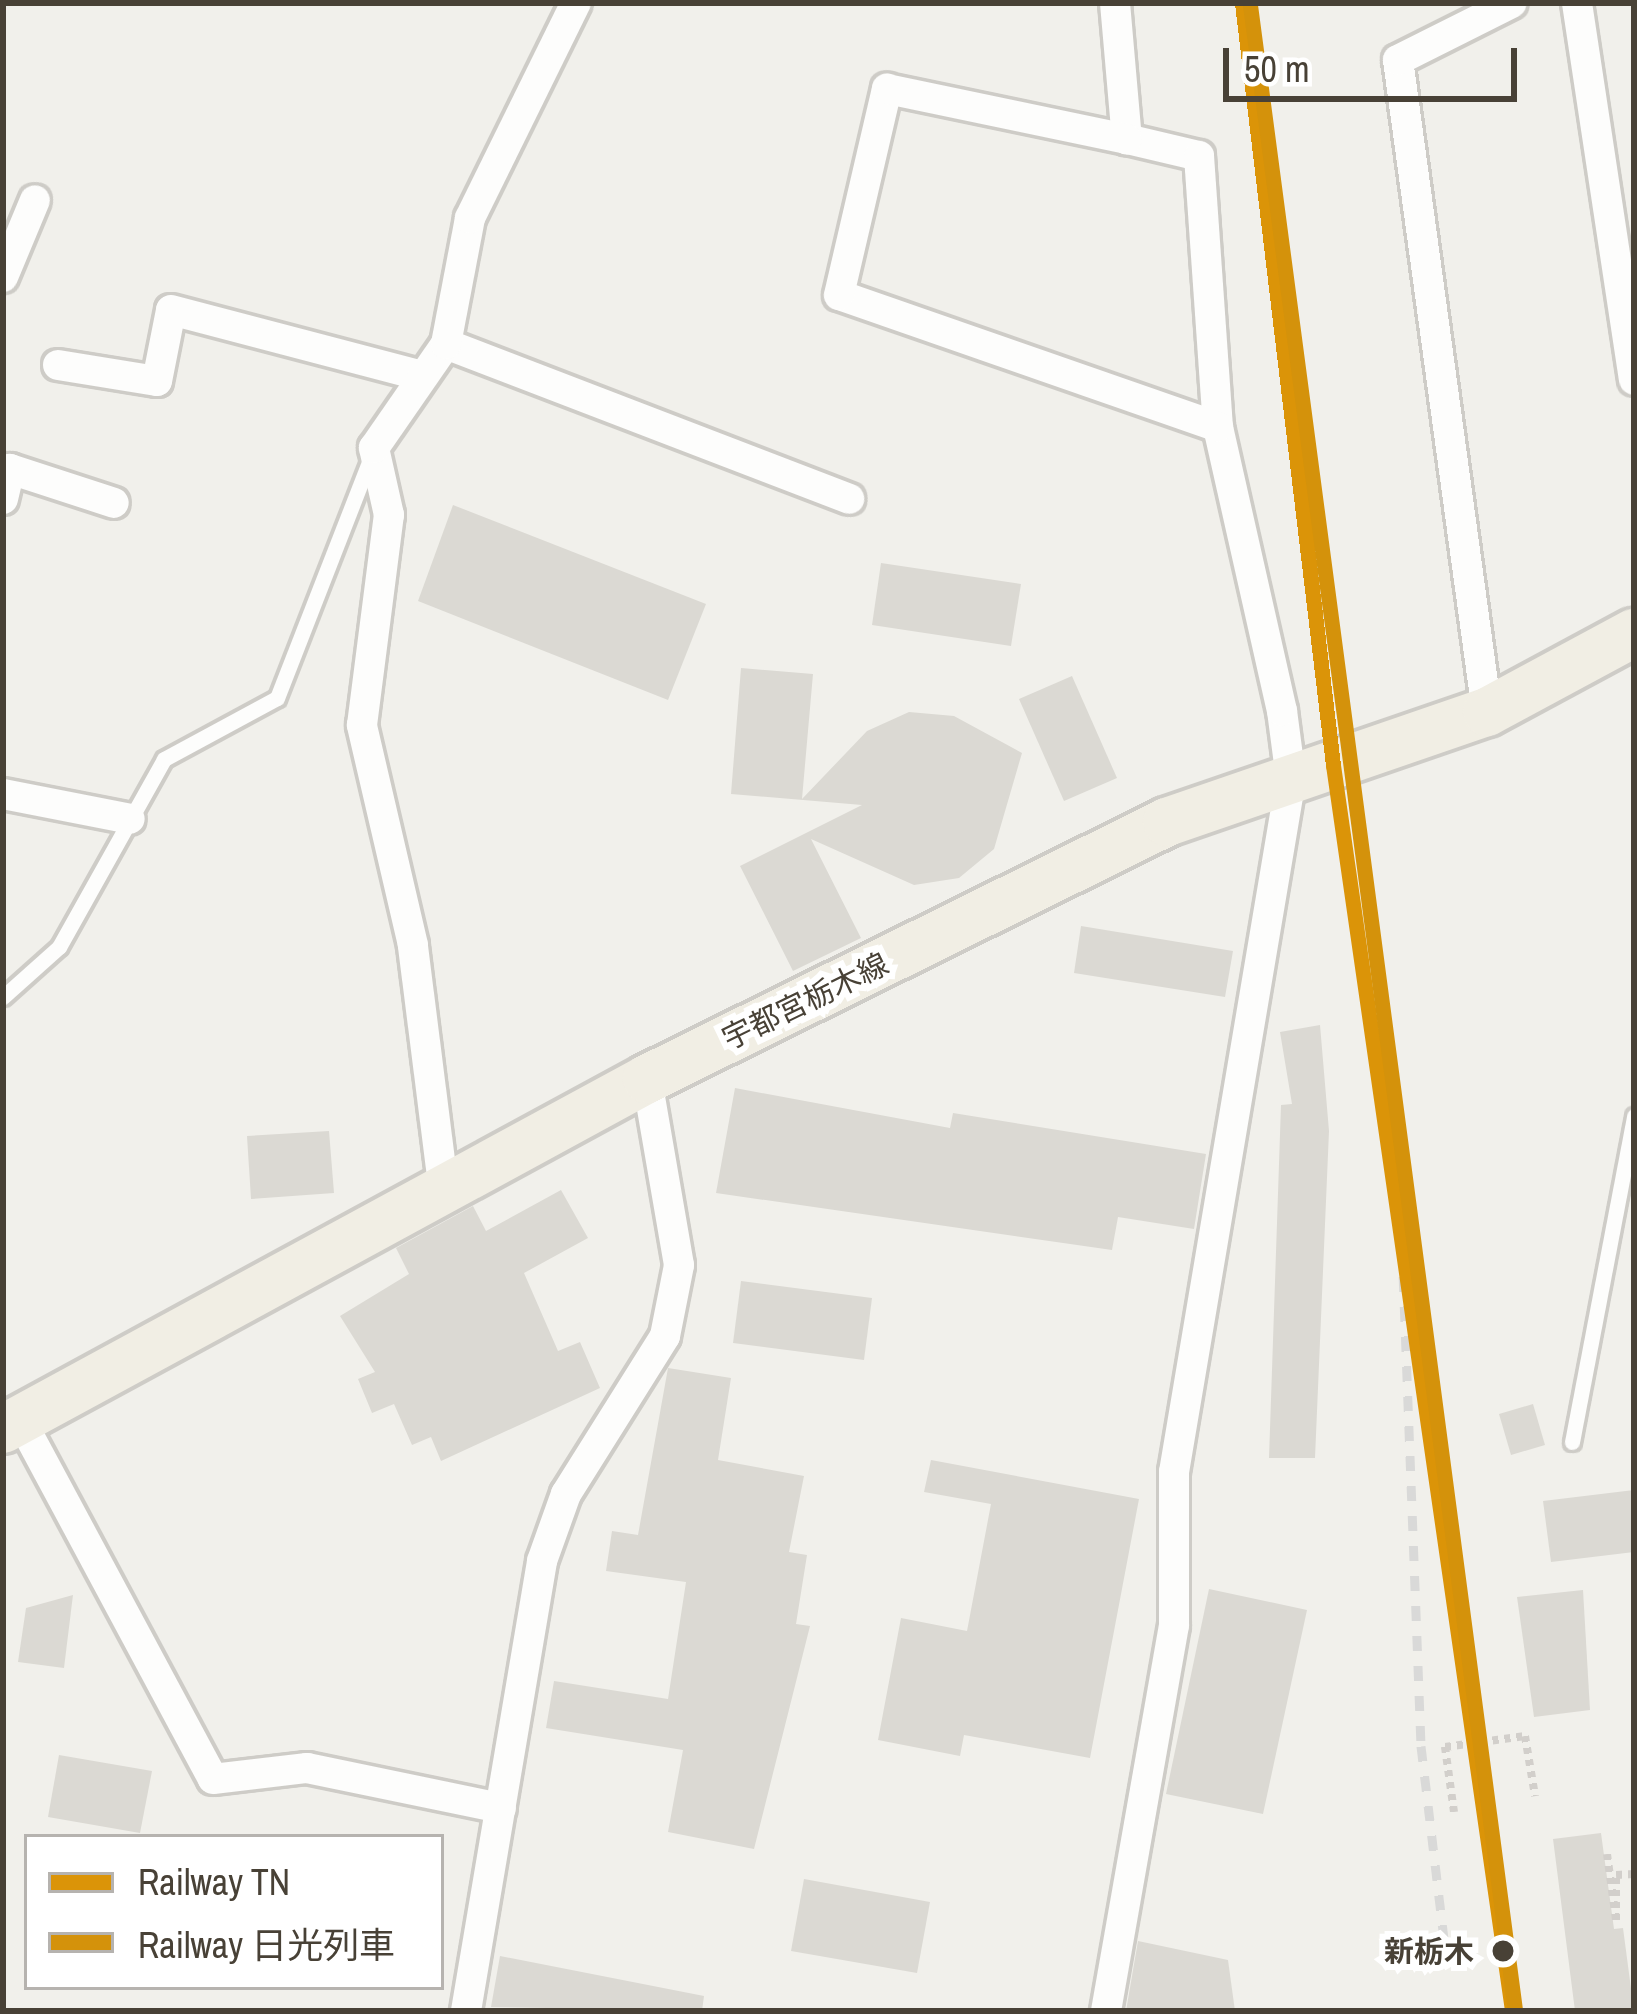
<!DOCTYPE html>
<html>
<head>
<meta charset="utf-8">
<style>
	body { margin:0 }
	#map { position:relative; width:1637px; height:2014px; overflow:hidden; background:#f1f0eb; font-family:"Archivo Narrow","Noto Sans JP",sans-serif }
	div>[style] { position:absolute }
	.building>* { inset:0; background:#dbd9d3 }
	.path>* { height:8px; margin-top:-4px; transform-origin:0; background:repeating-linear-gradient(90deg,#d2cfcb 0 6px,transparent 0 12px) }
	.roads { filter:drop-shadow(3px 0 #ceccc7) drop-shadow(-3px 0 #ceccc7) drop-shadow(0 3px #ceccc7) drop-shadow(0 -3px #ceccc7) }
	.service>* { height:15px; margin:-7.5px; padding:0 7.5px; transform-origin:7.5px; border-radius:7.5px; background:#fdfdfc }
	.minor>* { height:30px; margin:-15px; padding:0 15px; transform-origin:15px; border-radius:15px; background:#fdfdfc }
	.primary>* { height:48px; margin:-24px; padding:0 24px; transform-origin:24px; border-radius:24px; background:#f1eee4 }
	.rail>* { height:9px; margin-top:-4.5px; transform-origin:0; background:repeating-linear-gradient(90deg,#d9d9d8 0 15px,transparent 0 30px) }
	.rail-1>* { height:15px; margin:-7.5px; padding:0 7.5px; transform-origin:7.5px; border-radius:7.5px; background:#db9408 }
	.rail-2>* { height:15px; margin:-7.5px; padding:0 7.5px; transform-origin:7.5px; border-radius:7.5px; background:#d4920b }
	.dots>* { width:33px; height:33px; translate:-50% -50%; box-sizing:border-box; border:6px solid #fff; border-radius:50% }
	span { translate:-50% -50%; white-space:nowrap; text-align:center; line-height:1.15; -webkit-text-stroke:12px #fff; paint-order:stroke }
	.street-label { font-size:30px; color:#484136 }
	.stop-label { font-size:30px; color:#484136; font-weight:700 }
	.right { translate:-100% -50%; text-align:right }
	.frame { position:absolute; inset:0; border:6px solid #484136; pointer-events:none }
	.legend { position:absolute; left:24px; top:1834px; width:420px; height:156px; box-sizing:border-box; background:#fff; border:3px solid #b6b3af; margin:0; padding:15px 21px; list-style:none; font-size:36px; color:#484136 }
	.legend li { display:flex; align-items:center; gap:24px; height:60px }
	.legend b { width:60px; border:3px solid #b6b3af }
	.scale { position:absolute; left:1223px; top:48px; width:294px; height:54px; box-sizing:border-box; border:6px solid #484136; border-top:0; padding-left:15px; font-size:36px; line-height:42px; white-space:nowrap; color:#484136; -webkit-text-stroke:9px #fff; paint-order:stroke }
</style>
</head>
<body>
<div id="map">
	<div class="building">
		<i style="clip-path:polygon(453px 505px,706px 604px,668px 700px,418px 601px)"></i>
		<i style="clip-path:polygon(881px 563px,1021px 584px,1011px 646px,872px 625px)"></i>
		<i style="clip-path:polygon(741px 668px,813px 674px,802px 799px,867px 731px,909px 712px,954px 716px,1022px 753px,994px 849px,959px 878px,914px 885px,811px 839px,861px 938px,793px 971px,740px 866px,862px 805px,731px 794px)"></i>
		<i style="clip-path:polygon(1072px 676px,1117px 778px,1064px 801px,1019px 699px)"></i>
		<i style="clip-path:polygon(1081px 926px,1233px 951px,1225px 997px,1074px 973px)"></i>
		<i style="clip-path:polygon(1320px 1025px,1329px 1131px,1315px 1458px,1269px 1458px,1281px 1105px,1292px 1104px,1280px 1032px)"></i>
		<i style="clip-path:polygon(735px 1088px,950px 1128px,953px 1113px,1206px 1154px,1194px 1229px,1118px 1217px,1112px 1250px,716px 1193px)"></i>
		<i style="clip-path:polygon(329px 1131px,334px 1193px,251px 1199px,247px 1136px)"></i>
		<i style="clip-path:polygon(561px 1190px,588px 1238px,524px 1273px,558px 1351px,580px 1342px,600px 1388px,441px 1461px,431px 1437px,412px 1445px,394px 1404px,372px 1413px,358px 1379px,375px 1372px,340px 1316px,409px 1274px,396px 1248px,473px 1206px,486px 1231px)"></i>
		<i style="clip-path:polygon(741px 1281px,872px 1298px,864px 1360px,733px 1343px)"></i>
		<i style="clip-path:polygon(668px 1368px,731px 1378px,718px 1460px,804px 1476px,789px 1552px,807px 1555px,796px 1624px,810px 1626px,754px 1849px,668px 1832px,683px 1750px,546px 1728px,554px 1681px,668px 1699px,686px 1582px,606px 1571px,612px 1531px,638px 1535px)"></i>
		<i style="clip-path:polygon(1533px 1404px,1545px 1445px,1511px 1455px,1499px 1414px)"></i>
		<i style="clip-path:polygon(931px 1460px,1139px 1499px,1090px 1758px,964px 1735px,960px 1756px,878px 1740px,901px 1618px,967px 1631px,991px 1504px,924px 1492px)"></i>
		<i style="clip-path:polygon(1634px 1490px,1634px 1552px,1551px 1562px,1543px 1501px)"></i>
		<i style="clip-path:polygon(1209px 1589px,1307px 1610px,1263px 1814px,1166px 1794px)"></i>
		<i style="clip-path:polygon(1583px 1590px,1590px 1710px,1534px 1717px,1517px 1597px)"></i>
		<i style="clip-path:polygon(73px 1595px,64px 1668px,18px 1662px,26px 1608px)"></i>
		<i style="clip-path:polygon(59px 1755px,152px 1771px,140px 1833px,48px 1817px)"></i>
		<i style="clip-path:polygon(1601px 1833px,1614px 1929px,1623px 1928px,1634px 2011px,1575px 2011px,1553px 1839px)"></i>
		<i style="clip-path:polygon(804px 1879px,930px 1902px,917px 1973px,791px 1951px)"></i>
		<i style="clip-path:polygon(1138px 1941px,1228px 1960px,1235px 2011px,1126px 2011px)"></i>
		<i style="clip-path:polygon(500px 1956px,704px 1996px,702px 2011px,491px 2007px)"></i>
	</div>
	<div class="path">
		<i style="left:1454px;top:1812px;width:66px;rotate:-97.9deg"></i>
		<i style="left:1445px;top:1747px;width:81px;rotate:-7.8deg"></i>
		<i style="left:1525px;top:1736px;width:61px;rotate:80.5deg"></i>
		<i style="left:1607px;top:1854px;width:67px;rotate:82.2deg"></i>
		<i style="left:1616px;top:1920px;width:45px;rotate:-90deg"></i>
		<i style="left:1616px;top:1875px;width:18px;rotate:-3deg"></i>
	</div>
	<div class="roads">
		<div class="service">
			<i style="left:3px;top:997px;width:75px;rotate:-41.8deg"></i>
			<i style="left:59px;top:947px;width:215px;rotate:-60.8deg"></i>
			<i style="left:164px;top:759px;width:128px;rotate:-28.4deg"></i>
			<i style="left:277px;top:698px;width:262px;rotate:-68.7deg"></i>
			<i style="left:1572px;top:1442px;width:332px;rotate:-79.2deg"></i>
		</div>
		<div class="minor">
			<i style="left:1115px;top:3px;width:137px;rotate:85deg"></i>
			<i style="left:1127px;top:139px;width:74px;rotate:13.3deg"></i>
			<i style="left:1199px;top:156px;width:272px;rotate:86deg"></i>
			<i style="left:1577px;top:3px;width:381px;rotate:81.4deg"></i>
			<i style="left:3px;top:277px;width:83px;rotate:-67.4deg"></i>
			<i style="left:446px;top:344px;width:432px;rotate:21deg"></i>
			<i style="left:58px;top:365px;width:100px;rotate:9.2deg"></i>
			<i style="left:157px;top:381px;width:72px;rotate:-78.8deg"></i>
			<i style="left:171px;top:310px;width:255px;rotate:14.7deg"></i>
			<i style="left:3px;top:499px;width:31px;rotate:-77deg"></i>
			<i style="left:10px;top:469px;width:109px;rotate:18.1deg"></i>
			<i style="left:1487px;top:712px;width:658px;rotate:-97.77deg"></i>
			<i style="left:1398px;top:60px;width:127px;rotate:-26.6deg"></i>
			<i style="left:3px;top:794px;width:129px;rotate:11.1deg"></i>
			<i style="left:444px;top:1192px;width:249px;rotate:-97.2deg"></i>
			<i style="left:413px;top:945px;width:226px;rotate:-103.1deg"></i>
			<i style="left:362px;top:725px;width:212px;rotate:-82.7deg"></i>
			<i style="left:389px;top:515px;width:69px;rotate:-102.6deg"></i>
			<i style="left:374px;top:448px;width:126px;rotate:-55.3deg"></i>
			<i style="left:446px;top:344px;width:128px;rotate:-79.2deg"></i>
			<i style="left:470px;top:218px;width:240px;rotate:-63.8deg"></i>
			<i style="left:20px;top:1419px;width:408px;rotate:61.8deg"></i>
			<i style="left:213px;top:1779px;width:95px;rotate:-6.7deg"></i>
			<i style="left:307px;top:1768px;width:198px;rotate:11.7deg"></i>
			<i style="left:466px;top:2011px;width:456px;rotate:-80.4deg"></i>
			<i style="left:542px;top:1561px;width:71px;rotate:-70.3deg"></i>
			<i style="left:566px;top:1494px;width:186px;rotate:-57.9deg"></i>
			<i style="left:665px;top:1336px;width:72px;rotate:-78.8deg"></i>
			<i style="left:679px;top:1265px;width:189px;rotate:-99.8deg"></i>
			<i style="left:1106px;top:2011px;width:391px;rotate:-80deg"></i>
			<i style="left:1174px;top:1626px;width:154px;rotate:-90deg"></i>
			<i style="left:1174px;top:1472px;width:703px;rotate:-80.42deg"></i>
			<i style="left:1291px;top:779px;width:69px;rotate:-97.5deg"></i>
			<i style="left:1282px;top:711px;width:291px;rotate:-102.7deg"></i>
			<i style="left:1218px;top:427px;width:401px;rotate:-160.8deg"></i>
			<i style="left:839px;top:295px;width:212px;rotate:-76.9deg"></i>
			<i style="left:887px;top:89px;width:245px;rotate:11.8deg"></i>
		</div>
		<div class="primary">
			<i style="left:3px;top:1429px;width:733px;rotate:-28.52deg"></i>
			<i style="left:647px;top:1079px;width:580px;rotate:-26.3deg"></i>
			<i style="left:1167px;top:822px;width:338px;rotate:-19deg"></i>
			<i style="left:1487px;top:712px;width:167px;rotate:-28.3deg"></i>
		</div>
	</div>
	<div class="rail">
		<i style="left:1402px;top:1246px;width:500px;rotate:87.82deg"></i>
		<i style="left:1421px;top:1746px;width:211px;rotate:83.2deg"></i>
	</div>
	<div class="rail-1">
		<i style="left:1242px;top:3px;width:767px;rotate:83.19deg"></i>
		<i style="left:1333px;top:765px;width:1259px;rotate:81.82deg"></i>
	</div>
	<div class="rail-2">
		<i style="left:1250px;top:5px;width:2023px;rotate:82.47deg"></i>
	</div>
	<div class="dots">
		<i style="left:1503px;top:1951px;background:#484136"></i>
	</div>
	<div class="street-label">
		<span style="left:805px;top:1001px;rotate:-26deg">宇都宮栃木線</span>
	</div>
	<div class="stop-label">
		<span class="right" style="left:1474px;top:1951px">新栃木</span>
	</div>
	<div class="frame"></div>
	<ul class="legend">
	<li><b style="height:15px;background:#db9408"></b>Railway TN</li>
	<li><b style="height:15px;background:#d4920b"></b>Railway 日光列車</li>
	</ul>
	<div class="scale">50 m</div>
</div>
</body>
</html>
